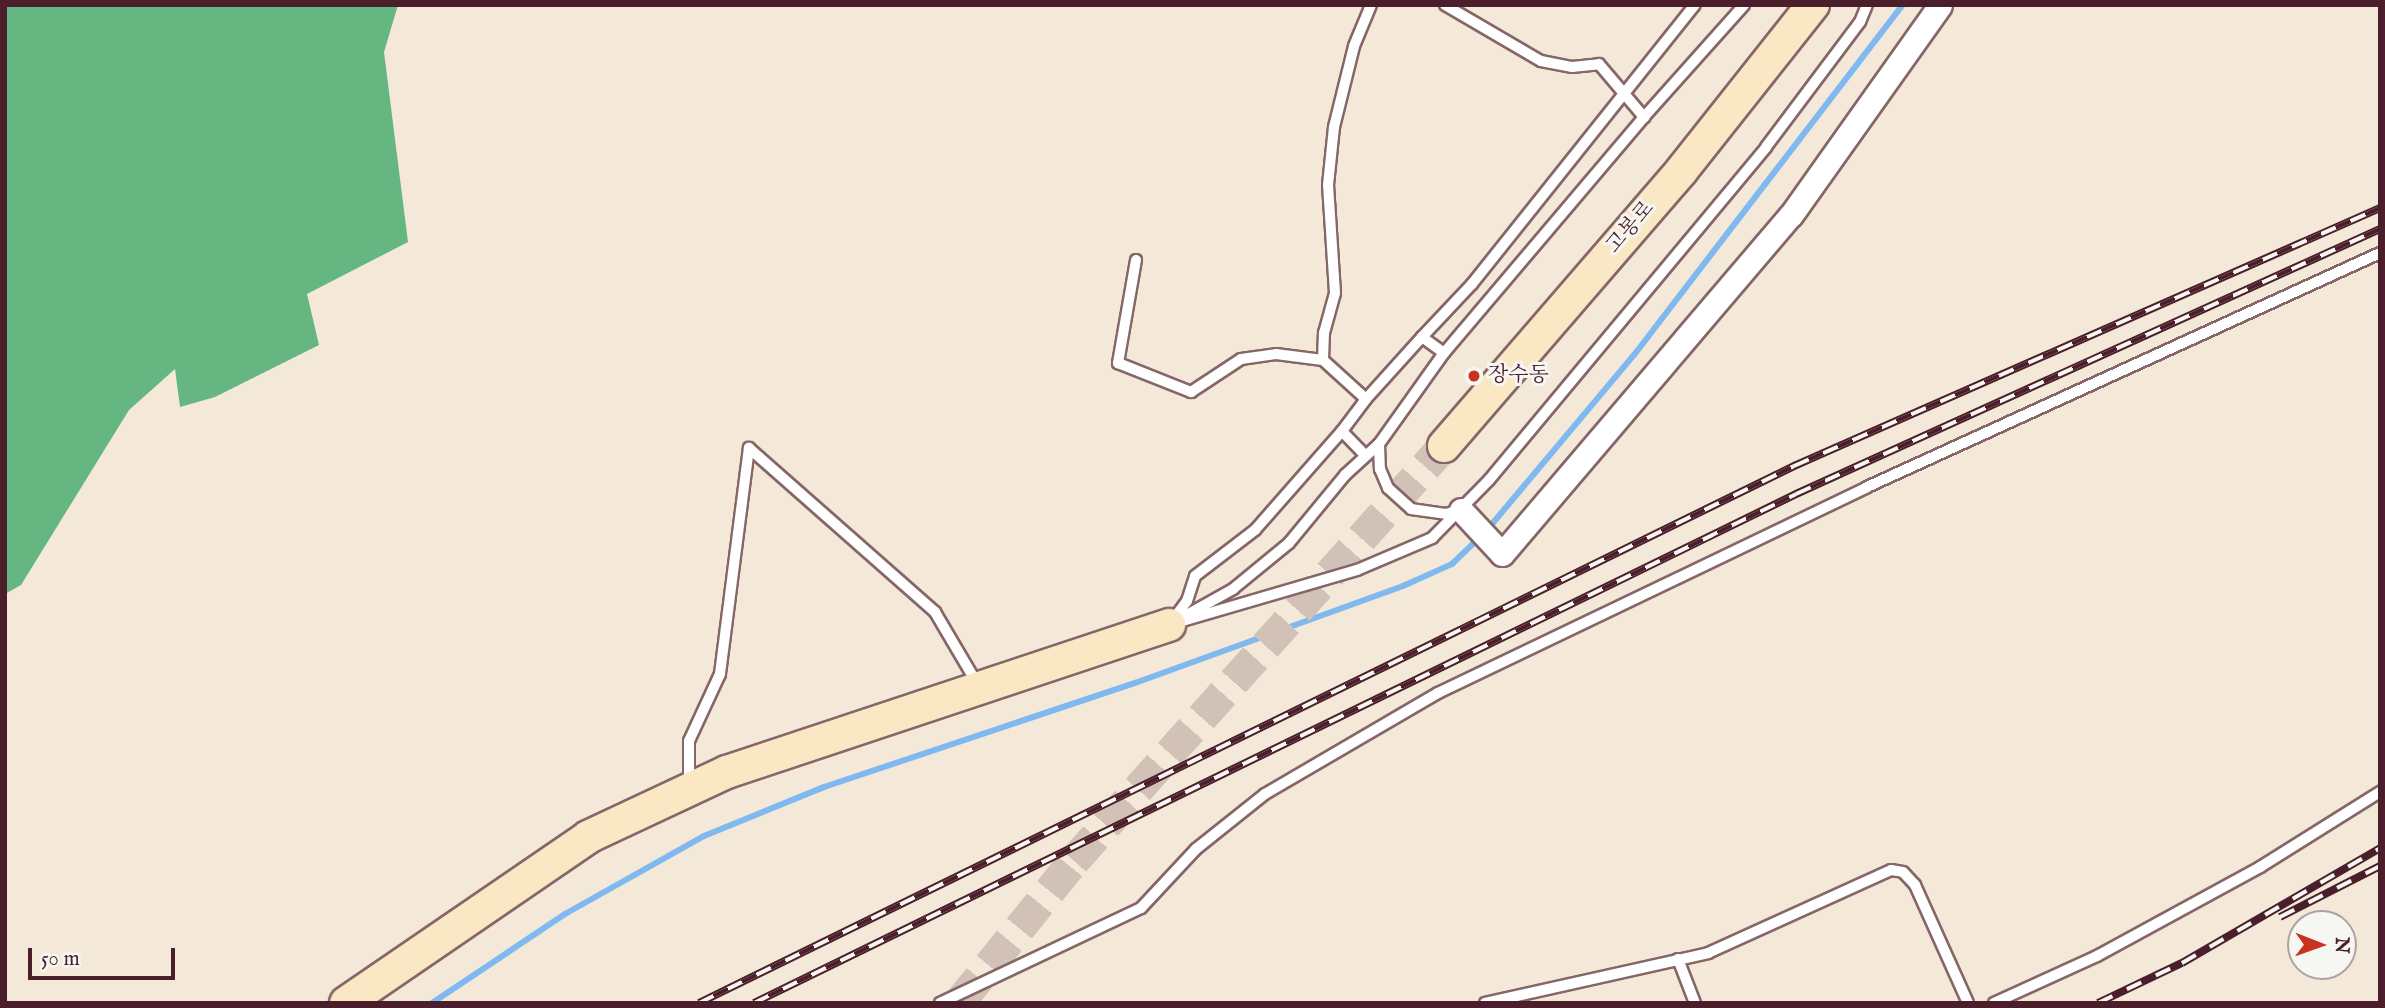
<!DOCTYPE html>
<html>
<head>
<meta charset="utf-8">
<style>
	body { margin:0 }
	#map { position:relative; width:2385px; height:1008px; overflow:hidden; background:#f4e9d9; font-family:"IM FELL English","Noto Serif KR",serif }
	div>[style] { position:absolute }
	.forest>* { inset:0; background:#65b681 }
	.stream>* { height:6px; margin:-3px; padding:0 3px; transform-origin:3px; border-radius:3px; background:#7fb9f0 }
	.secondary-tunnel>* { height:32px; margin-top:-16px; transform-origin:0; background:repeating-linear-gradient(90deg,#d2c1b6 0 32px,transparent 0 48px) }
	.roads { filter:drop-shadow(2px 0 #866668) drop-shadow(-2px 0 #866668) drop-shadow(0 2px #866668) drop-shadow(0 -2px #866668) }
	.lane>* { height:10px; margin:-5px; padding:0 5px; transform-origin:5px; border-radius:5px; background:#fff }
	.street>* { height:23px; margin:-11.5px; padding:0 11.5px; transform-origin:11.5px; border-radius:11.5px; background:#fff }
	.secondary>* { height:32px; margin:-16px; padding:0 16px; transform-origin:16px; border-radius:16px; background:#fae7c3 }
	.rail>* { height:8px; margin-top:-4px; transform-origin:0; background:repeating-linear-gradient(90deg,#f6f6f2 0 16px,#4a1f2b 0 32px); box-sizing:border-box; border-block:2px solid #4a1f2b }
	.dots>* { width:19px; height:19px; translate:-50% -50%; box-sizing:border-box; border:4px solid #f6f6f2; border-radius:50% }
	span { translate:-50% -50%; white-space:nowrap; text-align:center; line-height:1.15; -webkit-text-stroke:6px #f6f6f2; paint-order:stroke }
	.street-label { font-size:21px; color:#4a1f2b }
	.poi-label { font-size:21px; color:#4a1f2b }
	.left { translate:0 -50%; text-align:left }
	.frame { position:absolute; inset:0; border:7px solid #4a1f2b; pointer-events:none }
	.north { position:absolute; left:2287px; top:910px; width:70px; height:70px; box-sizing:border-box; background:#f6f6f2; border:2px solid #b1a0a2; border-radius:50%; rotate:91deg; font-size:19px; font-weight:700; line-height:28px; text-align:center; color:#4a1f2b }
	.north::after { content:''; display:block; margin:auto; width:24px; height:32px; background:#c8321e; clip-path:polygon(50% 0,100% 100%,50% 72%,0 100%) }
	.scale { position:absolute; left:28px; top:948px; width:147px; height:32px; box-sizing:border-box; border:4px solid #4a1f2b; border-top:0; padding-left:9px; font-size:21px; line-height:24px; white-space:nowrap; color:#4a1f2b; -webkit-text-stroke:5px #f6f6f2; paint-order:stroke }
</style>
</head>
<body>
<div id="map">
	<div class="forest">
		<i style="clip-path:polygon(5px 5px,398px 5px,384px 52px,408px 242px,307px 294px,319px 345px,215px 397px,180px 407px,175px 369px,129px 410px,21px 585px,5px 594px)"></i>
	</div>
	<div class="stream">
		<i style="left:1487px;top:530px;width:229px;rotate:-50deg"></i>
		<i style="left:1634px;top:355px;width:441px;rotate:-52.5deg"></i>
		<i style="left:432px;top:1003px;width:160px;rotate:-33.8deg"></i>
		<i style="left:565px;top:914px;width:159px;rotate:-29.3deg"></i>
		<i style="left:704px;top:836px;width:130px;rotate:-22.2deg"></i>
		<i style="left:824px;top:787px;width:328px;rotate:-18.5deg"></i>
		<i style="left:1135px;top:683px;width:285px;rotate:-19.9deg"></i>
		<i style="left:1403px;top:586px;width:54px;rotate:-24.2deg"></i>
		<i style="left:1452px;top:564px;width:37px;rotate:-44deg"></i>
	</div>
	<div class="secondary-tunnel">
		<i style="left:959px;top:1003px;width:183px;rotate:-51deg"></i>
		<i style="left:1074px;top:861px;width:556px;rotate:-48.28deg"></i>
	</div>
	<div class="roads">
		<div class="lane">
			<i style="left:1445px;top:5px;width:111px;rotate:30.3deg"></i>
			<i style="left:1541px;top:61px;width:32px;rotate:11deg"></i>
			<i style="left:1572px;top:67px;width:27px;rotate:-6deg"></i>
			<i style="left:1599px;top:64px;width:70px;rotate:49.7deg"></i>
			<i style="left:1136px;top:260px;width:105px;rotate:99.9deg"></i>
			<i style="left:1118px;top:363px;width:79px;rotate:21.7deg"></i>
			<i style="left:1191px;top:392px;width:60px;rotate:-33.4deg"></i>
			<i style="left:1241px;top:359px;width:35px;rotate:-8deg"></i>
			<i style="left:1276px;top:354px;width:47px;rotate:7.3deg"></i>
			<i style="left:1323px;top:360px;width:58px;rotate:42.2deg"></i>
			<i style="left:1422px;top:337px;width:73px;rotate:-46.7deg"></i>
			<i style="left:1472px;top:284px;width:357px;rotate:-51.4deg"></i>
			<i style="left:1323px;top:360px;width:27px;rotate:-88deg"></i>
			<i style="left:1324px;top:333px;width:41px;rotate:-74.6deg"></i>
			<i style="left:1335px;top:293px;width:108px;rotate:-93.7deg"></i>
			<i style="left:1328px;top:185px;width:58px;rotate:-84.1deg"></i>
			<i style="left:1334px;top:127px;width:83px;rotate:-76.1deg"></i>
			<i style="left:1354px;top:46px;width:44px;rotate:-67.5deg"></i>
			<i style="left:1379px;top:444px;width:25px;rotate:88deg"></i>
			<i style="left:1380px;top:469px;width:21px;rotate:67deg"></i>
			<i style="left:1388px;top:488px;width:31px;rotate:42deg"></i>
			<i style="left:1411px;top:509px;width:35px;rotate:8deg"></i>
			<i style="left:1446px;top:514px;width:15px;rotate:-16deg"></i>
			<i style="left:749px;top:448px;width:248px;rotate:41.4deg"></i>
			<i style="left:935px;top:612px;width:85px;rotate:59.5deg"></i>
			<i style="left:1364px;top:454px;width:32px;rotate:-134deg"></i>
			<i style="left:1342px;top:431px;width:40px;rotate:-53deg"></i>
			<i style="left:1366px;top:399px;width:84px;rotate:-47.9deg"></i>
			<i style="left:1422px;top:337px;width:27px;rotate:36deg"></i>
			<i style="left:1181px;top:618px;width:60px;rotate:-29.1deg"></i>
			<i style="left:1233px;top:589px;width:72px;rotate:-39.4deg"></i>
			<i style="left:1289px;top:543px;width:88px;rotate:-50.5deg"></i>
			<i style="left:1345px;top:475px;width:46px;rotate:-42.4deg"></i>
			<i style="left:1379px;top:444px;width:112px;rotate:-54.5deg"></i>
			<i style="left:1444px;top:353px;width:309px;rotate:-49.7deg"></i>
			<i style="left:1644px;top:117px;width:150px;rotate:-48.2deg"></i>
			<i style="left:1173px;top:620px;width:24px;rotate:-54deg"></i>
			<i style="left:1187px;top:601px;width:26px;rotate:-72deg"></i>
			<i style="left:1195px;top:576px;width:76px;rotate:-37.5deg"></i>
			<i style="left:1255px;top:530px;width:132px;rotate:-48.7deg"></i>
			<i style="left:1172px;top:624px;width:193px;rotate:-16.3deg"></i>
			<i style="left:1357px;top:570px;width:82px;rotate:-23.1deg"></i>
			<i style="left:1432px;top:538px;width:81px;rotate:-45.5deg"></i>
			<i style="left:1489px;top:480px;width:433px;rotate:-50.2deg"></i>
			<i style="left:1766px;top:147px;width:156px;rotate:-53.1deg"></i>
			<i style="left:1860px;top:22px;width:18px;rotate:-68deg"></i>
			<i style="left:689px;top:786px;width:45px;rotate:-90deg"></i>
			<i style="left:689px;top:741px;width:74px;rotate:-65.2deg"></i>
			<i style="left:720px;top:674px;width:228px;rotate:-82.7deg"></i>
			<i style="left:1678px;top:959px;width:47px;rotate:68.9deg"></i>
			<i style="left:940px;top:1003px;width:222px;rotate:-25.3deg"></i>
			<i style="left:1141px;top:908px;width:81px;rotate:-47deg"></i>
			<i style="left:1196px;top:849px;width:88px;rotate:-38.6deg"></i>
			<i style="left:1265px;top:794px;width:200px;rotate:-30.3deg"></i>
			<i style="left:1438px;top:693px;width:476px;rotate:-25.6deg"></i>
			<i style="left:1867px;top:487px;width:564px;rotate:-24.52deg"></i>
			<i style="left:1485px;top:1003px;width:229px;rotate:-12.6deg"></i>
			<i style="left:1708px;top:953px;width:201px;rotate:-24.4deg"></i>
			<i style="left:1891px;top:870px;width:12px;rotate:9deg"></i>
			<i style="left:1903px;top:872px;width:18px;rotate:47deg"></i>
			<i style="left:1915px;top:885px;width:129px;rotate:65.8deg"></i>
			<i style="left:1994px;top:1003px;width:113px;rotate:-24.5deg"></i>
			<i style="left:2097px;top:956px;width:186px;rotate:-28.6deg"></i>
			<i style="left:2260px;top:867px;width:142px;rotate:-32deg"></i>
		</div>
		<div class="street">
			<i style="left:1461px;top:510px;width:60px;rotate:47deg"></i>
			<i style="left:1502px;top:554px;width:445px;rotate:-49.6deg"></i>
			<i style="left:1791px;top:215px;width:257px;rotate:-54.6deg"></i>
		</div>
		<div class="secondary">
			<i style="left:1444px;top:446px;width:364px;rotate:-49.2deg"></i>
			<i style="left:1682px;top:170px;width:211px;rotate:-51.6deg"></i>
			<i style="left:346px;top:1003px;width:293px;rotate:-34.4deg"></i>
			<i style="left:588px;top:837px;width:153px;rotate:-25.1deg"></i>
			<i style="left:727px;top:772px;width:466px;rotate:-18.4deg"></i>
		</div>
	</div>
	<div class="rail">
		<i style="left:2280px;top:917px;width:112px;rotate:-27deg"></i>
		<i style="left:699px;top:1003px;width:1220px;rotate:-26.12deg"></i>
		<i style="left:1794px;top:466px;width:640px;rotate:-23.76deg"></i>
		<i style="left:754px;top:1003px;width:1160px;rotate:-26.03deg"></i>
		<i style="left:1796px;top:494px;width:641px;rotate:-24.41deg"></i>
		<i style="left:2098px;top:1003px;width:93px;rotate:-25.5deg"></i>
		<i style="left:2182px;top:963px;width:229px;rotate:-30.1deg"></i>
	</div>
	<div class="dots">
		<i style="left:1474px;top:376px;background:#c8321e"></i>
	</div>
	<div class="street-label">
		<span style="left:1631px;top:228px;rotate:-49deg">고봉로</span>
	</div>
	<div class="poi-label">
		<span class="left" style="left:1488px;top:376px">장수동</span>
	</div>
	<div class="frame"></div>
	<div class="north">N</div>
	<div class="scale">50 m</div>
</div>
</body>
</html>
